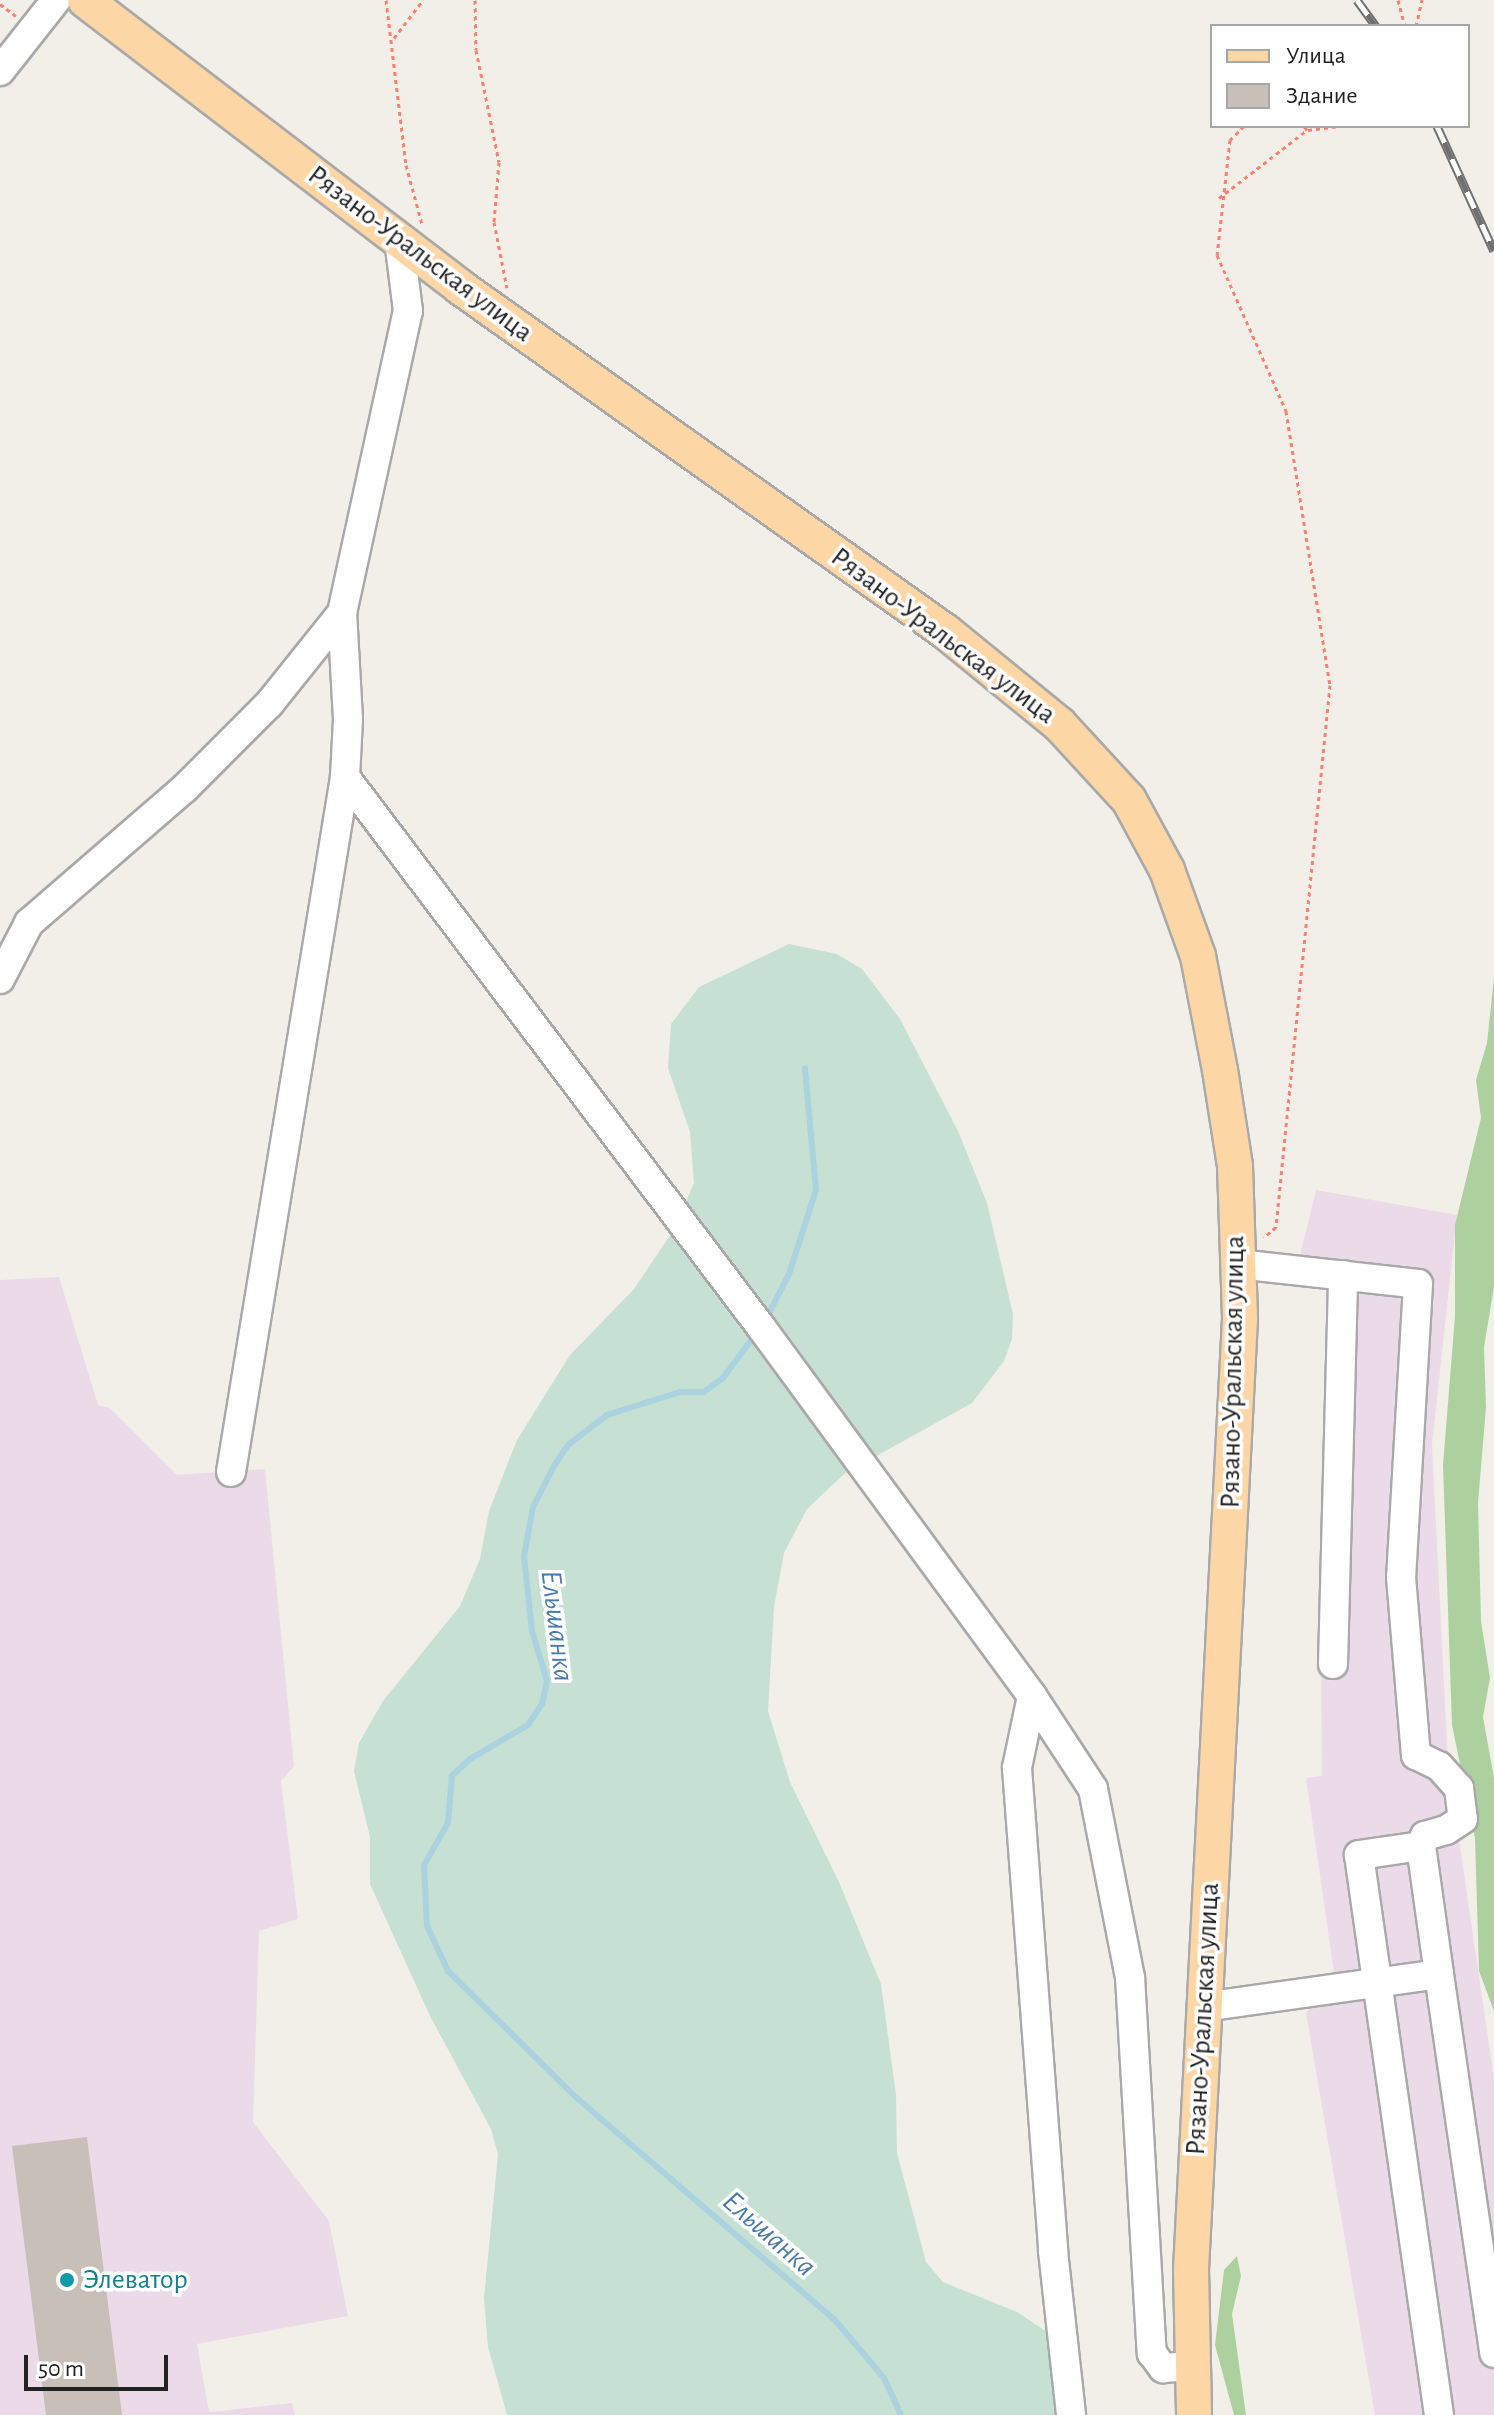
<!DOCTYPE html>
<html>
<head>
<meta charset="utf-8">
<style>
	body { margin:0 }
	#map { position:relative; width:1494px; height:2415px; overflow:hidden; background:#f2efe9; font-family:"Alegreya Sans",sans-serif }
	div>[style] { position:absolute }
	.industrial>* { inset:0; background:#ebdbe8 }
	.forest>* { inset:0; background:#add19e }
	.wetland>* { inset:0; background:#c6e0d4 }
	.stream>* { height:6px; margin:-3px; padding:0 3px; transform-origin:3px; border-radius:3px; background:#aad3df }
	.building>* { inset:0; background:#c7bfb8 }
	.path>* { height:3px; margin-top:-1.5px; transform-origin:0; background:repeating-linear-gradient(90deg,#fa8072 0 4px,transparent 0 8px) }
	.roads { filter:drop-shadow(2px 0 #a9a9a9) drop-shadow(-2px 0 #a9a9a9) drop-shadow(0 2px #a9a9a9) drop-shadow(0 -2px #a9a9a9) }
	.minor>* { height:28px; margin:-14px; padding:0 14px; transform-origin:14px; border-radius:14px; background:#fff }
	.major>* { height:34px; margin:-17px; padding:0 17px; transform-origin:17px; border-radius:17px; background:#fcd6a4 }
	.rail>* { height:9px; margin-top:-4.5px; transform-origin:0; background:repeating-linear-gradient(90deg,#fff 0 18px,#707070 0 36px); box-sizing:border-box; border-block:2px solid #707070 }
	.dots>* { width:22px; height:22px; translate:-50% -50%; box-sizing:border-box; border:4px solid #fff; border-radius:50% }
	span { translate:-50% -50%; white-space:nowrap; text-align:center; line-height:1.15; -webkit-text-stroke:7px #fff; paint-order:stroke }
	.street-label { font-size:28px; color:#222 }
	.culture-label { font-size:28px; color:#0d838f }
	.left { translate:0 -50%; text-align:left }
	.water-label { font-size:30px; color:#4a7aab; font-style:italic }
	.legend { position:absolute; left:1210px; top:24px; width:260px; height:104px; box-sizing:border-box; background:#fff; border:2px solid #a7a7a7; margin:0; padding:10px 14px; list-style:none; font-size:24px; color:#222 }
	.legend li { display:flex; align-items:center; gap:16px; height:40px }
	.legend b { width:40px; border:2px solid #a7a7a7 }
	.scale { position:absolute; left:24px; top:2355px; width:144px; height:36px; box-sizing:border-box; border:4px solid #222; border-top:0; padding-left:10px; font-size:24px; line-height:28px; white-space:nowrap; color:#222; -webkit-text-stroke:6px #fff; paint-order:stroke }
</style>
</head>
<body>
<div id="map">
	<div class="industrial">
		<i style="clip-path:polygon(1316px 1190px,1457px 1215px,1432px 1445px,1448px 1764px,1494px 2079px,1494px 2415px,1375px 2415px,1306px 2013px,1334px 1973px,1306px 1778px,1322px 1776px,1320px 1524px,1328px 1284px,1295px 1276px)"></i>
		<i style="clip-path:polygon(59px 1277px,98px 1405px,110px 1408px,177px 1475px,265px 1469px,294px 1766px,281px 1781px,298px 1919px,259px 1931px,253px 2122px,329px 2221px,348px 2316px,197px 2344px,209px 2412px,292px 2403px,295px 2415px,0 2415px,0 1280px)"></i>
	</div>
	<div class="forest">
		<i style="clip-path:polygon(1494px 978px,1494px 1287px,1484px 1347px,1486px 1407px,1478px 1503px,1481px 1621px,1490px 1678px,1483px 1717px,1494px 1778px,1494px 2011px,1479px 1971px,1475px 1838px,1452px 1725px,1443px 1465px,1455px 1316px,1455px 1225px,1481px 1118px,1476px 1080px,1487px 1043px)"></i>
		<i style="clip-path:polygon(1237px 2256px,1241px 2276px,1232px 2314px,1246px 2415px,1234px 2415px,1215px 2345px,1224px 2270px)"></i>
	</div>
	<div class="wetland">
		<i style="clip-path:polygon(789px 944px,837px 954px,862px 969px,900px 1019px,958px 1131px,987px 1203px,1013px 1314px,1012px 1339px,1004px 1361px,972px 1403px,844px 1474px,807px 1509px,784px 1553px,774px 1607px,768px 1711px,790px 1782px,839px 1882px,881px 1984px,896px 2095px,897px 2153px,926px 2262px,943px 2282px,1017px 2312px,1062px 2342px,1073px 2415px,507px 2415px,488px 2347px,484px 2298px,498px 2154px,491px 2129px,430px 2016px,370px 1884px,370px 1837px,354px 1771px,359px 1743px,383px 1701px,460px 1606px,480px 1559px,489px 1511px,517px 1440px,570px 1355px,634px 1289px,673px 1231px,694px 1183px,690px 1132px,668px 1068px,671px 1024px,699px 987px)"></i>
	</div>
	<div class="stream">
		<i style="left:766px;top:1319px;width:51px;rotate:-62.9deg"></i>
		<i style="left:789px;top:1274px;width:88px;rotate:-72.2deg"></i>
		<i style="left:816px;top:1190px;width:122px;rotate:-95.2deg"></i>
		<i style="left:755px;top:1335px;width:54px;rotate:126.7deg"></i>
		<i style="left:723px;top:1378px;width:24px;rotate:144deg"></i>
		<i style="left:704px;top:1392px;width:24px;rotate:180deg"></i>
		<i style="left:680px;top:1392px;width:77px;rotate:162.5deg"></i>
		<i style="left:607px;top:1415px;width:49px;rotate:142.4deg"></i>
		<i style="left:568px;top:1445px;width:25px;rotate:124deg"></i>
		<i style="left:554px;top:1466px;width:46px;rotate:117.1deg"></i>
		<i style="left:533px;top:1507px;width:50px;rotate:100.4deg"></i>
		<i style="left:524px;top:1556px;width:75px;rotate:83.9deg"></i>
		<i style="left:532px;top:1631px;width:52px;rotate:73.3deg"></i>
		<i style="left:547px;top:1681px;width:24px;rotate:102deg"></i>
		<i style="left:542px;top:1704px;width:25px;rotate:124deg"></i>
		<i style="left:528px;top:1725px;width:67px;rotate:149.6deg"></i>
		<i style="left:470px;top:1759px;width:25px;rotate:137deg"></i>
		<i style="left:452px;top:1776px;width:47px;rotate:94.9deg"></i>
		<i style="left:448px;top:1823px;width:48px;rotate:119.7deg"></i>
		<i style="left:424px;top:1865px;width:61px;rotate:87.2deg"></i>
		<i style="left:427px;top:1926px;width:50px;rotate:65deg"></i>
		<i style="left:448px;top:1971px;width:182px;rotate:44.6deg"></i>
		<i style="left:578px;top:2099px;width:338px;rotate:40.7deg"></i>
		<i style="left:834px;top:2319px;width:77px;rotate:49.7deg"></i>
		<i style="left:884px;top:2378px;width:41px;rotate:65.3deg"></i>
	</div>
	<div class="building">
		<i style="clip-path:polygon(87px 2137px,122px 2415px,46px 2415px,12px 2146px)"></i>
	</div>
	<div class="path">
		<i style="left:386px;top:0;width:166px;rotate:83.1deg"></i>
		<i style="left:406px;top:165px;width:61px;rotate:74.8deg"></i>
		<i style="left:475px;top:0;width:50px;rotate:88.9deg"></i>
		<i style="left:476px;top:50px;width:114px;rotate:78.4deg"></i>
		<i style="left:499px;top:162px;width:60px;rotate:94.8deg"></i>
		<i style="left:494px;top:222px;width:67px;rotate:78.9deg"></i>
		<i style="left:1398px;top:0;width:27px;rotate:75deg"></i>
		<i style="left:0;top:4px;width:20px;rotate:37deg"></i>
		<i style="left:1416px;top:26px;width:27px;rotate:-77deg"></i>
		<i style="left:394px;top:38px;width:48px;rotate:-52.7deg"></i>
		<i style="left:1244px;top:126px;width:20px;rotate:135deg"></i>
		<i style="left:1230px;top:140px;width:116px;rotate:96.4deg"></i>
		<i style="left:1217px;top:255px;width:171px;rotate:66.1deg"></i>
		<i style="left:1286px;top:411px;width:278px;rotate:80.9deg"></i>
		<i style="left:1330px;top:685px;width:545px;rotate:95.69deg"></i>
		<i style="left:1276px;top:1227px;width:16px;rotate:140deg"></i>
		<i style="left:1308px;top:130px;width:32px;rotate:-7deg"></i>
		<i style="left:1219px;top:198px;width:111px;rotate:-37.7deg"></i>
		<i style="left:1307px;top:130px;width:5px;rotate:-127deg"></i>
	</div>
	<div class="roads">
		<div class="minor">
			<i style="left:0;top:71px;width:90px;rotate:-51.7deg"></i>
			<i style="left:345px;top:777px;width:690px;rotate:52.9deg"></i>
			<i style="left:761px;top:1327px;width:458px;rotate:53.7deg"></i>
			<i style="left:1032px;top:1696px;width:111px;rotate:56.7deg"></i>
			<i style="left:1093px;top:1789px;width:192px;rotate:78.9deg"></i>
			<i style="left:1130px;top:1977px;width:377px;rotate:86.7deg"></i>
			<i style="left:1152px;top:2353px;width:19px;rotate:54deg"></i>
			<i style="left:1163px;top:2368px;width:30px;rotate:-4deg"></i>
			<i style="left:0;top:979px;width:63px;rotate:-62.6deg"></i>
			<i style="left:29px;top:923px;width:206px;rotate:-40.9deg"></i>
			<i style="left:185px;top:788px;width:119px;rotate:-45deg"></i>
			<i style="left:269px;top:704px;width:117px;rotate:-51.3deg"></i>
			<i style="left:1238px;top:1264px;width:181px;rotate:6.3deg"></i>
			<i style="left:1418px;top:1284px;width:293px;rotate:93.3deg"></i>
			<i style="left:1401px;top:1577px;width:179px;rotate:85.2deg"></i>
			<i style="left:1416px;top:1755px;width:25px;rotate:26deg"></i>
			<i style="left:1439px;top:1766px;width:30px;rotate:48deg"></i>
			<i style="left:1459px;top:1788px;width:31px;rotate:83deg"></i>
			<i style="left:1463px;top:1819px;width:20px;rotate:147deg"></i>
			<i style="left:1446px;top:1830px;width:22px;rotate:164deg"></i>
			<i style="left:1425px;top:1836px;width:11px;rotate:112deg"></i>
			<i style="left:231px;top:1472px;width:704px;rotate:-80.68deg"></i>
			<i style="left:345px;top:777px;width:58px;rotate:-87deg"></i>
			<i style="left:348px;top:719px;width:106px;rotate:-93.2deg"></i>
			<i style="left:342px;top:613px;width:309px;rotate:-77.7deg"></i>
			<i style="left:408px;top:311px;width:72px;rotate:-97.2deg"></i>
			<i style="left:1333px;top:1664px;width:389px;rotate:-88.5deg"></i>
			<i style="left:1032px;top:1696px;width:74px;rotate:101.8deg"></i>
			<i style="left:1017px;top:1768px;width:484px;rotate:85.7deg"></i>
			<i style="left:1053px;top:2251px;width:165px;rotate:83.7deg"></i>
			<i style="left:1439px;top:1974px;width:129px;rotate:-98deg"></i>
			<i style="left:1421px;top:1846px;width:63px;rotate:171.7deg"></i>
			<i style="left:1359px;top:1855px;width:566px;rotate:81.87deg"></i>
			<i style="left:1204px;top:2007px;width:237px;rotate:-8deg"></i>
			<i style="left:1439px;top:1974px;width:383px;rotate:81.7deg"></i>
		</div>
		<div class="major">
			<i style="left:85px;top:0;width:472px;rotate:37.4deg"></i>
			<i style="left:460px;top:287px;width:596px;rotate:35.37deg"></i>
			<i style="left:946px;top:632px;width:146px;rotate:39.2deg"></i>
			<i style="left:1059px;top:724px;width:103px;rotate:47.4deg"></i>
			<i style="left:1129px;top:800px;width:80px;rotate:61.5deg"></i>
			<i style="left:1167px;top:870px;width:91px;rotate:70.2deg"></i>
			<i style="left:1198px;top:956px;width:116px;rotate:79.1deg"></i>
			<i style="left:1220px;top:1070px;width:97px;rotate:81.1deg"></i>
			<i style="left:1235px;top:1166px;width:153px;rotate:88.1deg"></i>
			<i style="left:1240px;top:1319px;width:951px;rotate:92.95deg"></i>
			<i style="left:1191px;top:2269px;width:146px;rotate:88.8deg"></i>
		</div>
	</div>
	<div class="rail">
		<i style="left:1357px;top:0;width:32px;rotate:54deg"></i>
		<i style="left:1437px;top:126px;width:137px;rotate:65.5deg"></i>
	</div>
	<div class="dots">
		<i style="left:67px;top:2280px;background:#0f9aa8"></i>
	</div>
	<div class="street-label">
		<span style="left:420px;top:254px;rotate:37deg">Рязано-Уральская улица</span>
		<span style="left:943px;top:636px;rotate:37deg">Рязано-Уральская улица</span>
		<span style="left:1233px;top:1372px;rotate:-89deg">Рязано-Уральская улица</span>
		<span style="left:1203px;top:2019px;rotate:-87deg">Рязано-Уральская улица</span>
	</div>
	<div class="culture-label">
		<span class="left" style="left:83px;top:2280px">Элеватор</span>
	</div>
	<div class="water-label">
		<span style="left:557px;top:1626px;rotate:83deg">Ельшанка</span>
		<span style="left:769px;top:2234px;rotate:41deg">Ельшанка</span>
	</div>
	<ul class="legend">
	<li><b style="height:10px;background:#fcd6a4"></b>Улица</li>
	<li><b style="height:22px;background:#c7bfb8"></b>Здание</li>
	</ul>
	<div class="scale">50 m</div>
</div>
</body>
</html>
